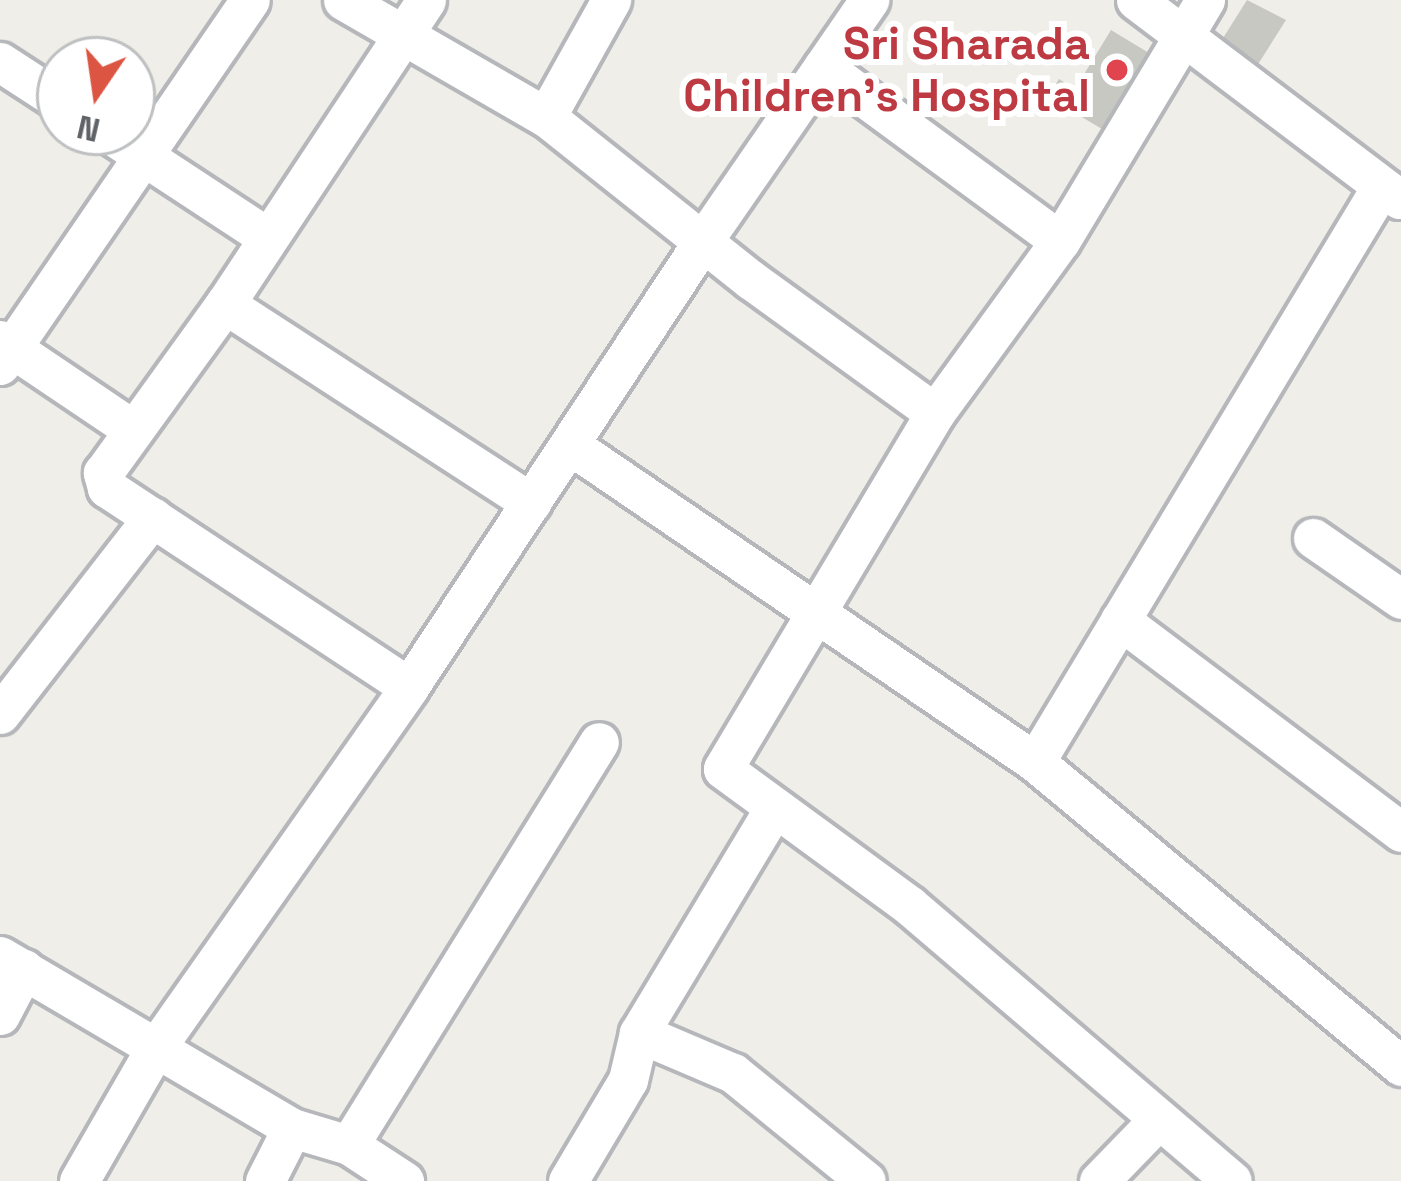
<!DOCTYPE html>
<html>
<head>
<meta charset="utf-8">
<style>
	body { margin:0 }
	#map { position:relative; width:1401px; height:1181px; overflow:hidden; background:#f0eee8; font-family:"Space Grotesk",sans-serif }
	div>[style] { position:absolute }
	.building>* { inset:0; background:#c8c8c2 }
	.roads { filter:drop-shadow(3px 0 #b5b7bb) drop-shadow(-3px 0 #b5b7bb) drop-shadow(0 3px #b5b7bb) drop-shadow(0 -3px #b5b7bb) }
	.minor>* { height:39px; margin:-19.5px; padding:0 19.5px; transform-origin:19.5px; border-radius:19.5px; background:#fff }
	.dots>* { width:33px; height:33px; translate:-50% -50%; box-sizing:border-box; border:6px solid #fff; border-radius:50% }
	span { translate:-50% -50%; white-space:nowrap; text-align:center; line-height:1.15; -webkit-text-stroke:12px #fff; paint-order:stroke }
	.health-label { font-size:45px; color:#be3a42; font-weight:700 }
	.right { translate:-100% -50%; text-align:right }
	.north { position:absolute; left:36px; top:36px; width:120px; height:120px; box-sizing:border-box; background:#fff; border:3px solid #bfc0c2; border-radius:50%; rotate:193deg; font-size:33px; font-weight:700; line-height:48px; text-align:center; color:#5f6267 }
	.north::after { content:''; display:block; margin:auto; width:42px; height:54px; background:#dc5542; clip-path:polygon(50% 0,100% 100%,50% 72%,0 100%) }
</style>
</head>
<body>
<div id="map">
	<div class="building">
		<i style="clip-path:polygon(1247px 0,1286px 20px,1250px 77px,1213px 54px)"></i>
		<i style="clip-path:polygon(1111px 30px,1149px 53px,1102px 129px,1048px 97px,1059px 79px,1075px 89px)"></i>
	</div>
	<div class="roads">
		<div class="minor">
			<i style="left:343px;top:0;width:234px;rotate:30deg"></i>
			<i style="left:546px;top:117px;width:262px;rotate:38.5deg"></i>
			<i style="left:751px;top:280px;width:227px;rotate:35.9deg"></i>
			<i style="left:1136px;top:0;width:330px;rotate:37.1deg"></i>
			<i style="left:1205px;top:0;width:281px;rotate:121deg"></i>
			<i style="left:1060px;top:241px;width:213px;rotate:126deg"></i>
			<i style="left:935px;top:413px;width:414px;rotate:120.8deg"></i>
			<i style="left:723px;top:769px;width:232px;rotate:36.2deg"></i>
			<i style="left:910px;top:906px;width:423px;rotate:40.5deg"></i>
			<i style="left:0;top:62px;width:72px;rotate:33deg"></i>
			<i style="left:823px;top:67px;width:294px;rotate:36.3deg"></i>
			<i style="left:546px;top:117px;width:134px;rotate:-60.9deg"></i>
			<i style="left:107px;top:132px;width:191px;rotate:33.3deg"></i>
			<i style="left:225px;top:304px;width:365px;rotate:33deg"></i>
			<i style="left:0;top:340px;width:159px;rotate:34deg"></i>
			<i style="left:0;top:365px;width:442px;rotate:-55.6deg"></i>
			<i style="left:570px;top:445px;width:563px;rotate:34.28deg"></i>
			<i style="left:1035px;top:762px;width:476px;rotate:39.7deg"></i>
			<i style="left:1313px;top:538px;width:107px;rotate:34.7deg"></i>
			<i style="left:1120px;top:620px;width:352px;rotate:37deg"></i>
			<i style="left:409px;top:687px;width:362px;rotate:-146.6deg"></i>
			<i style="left:107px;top:488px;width:16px;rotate:-105deg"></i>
			<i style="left:103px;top:473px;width:208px;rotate:-54.2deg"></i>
			<i style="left:225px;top:304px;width:364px;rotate:-56.5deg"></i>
			<i style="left:0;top:714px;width:249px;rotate:-52.2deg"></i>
			<i style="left:1035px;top:762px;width:671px;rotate:-58.96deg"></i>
			<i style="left:0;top:956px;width:339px;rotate:30.5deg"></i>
			<i style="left:292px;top:1128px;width:59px;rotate:16.6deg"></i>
			<i style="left:349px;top:1145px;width:66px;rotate:33.2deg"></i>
			<i style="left:0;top:1015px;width:52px;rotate:-62.4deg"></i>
			<i style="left:639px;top:1033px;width:102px;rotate:23.1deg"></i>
			<i style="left:733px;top:1073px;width:171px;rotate:39.1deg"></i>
			<i style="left:349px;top:1145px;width:474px;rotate:-58.2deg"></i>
			<i style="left:79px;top:1181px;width:152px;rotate:-60.1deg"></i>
			<i style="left:155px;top:1049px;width:442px;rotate:-54.9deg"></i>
			<i style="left:409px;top:687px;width:534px;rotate:-56.61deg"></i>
			<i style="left:703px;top:241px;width:293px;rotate:-55.4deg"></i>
			<i style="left:265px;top:1181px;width:59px;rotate:-63deg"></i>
			<i style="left:568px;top:1181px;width:117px;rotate:-59.3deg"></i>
			<i style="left:628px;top:1080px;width:48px;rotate:-76.8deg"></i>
			<i style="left:639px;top:1033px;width:260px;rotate:-59deg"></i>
			<i style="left:1099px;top:1181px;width:86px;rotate:-45.9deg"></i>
		</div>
	</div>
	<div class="dots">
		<i style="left:1117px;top:70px;background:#e0444e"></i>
	</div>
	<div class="health-label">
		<span class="right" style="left:1090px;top:70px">Sri Sharada<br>Children's Hospital</span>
	</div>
	<div class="north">N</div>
</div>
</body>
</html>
